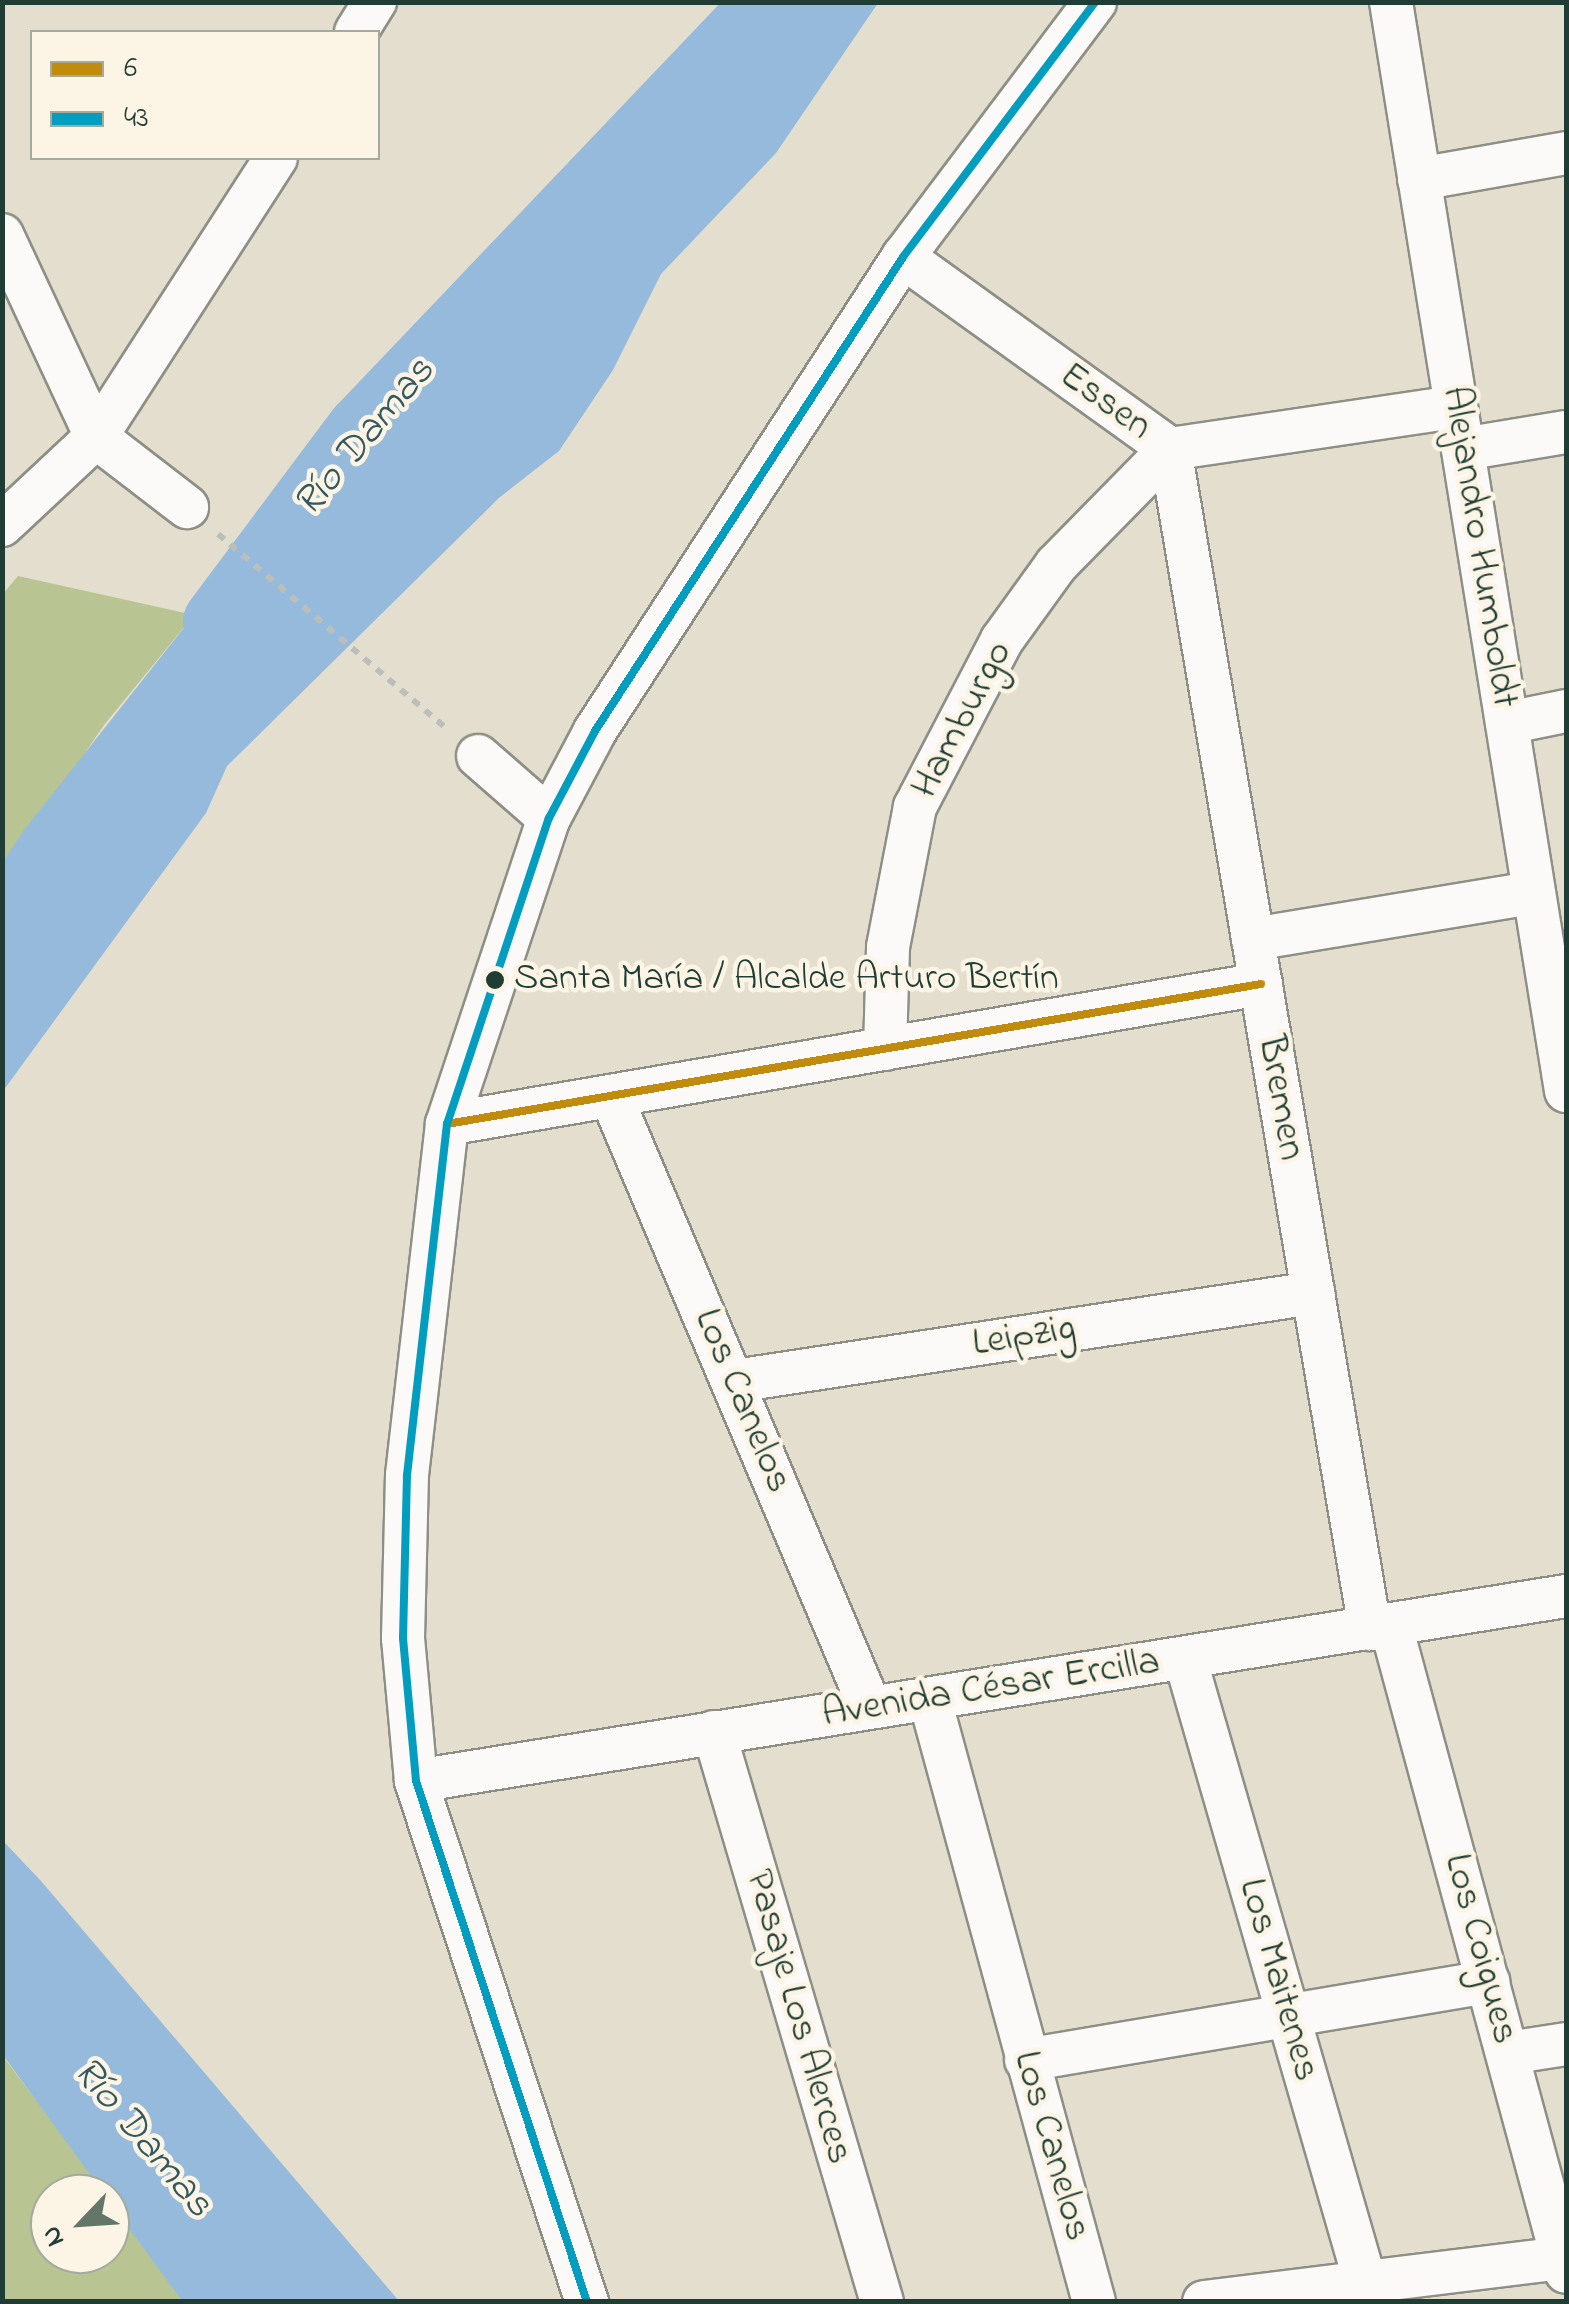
<!DOCTYPE html>
<html>
<head>
<meta charset="utf-8">
<style>
	body { margin:0 }
	#map { position:relative; width:1569px; height:2304px; overflow:hidden; background:#e3decd; font-family:"Indie Flower",sans-serif }
	div>[style] { position:absolute }
	.forest>* { inset:0; background:#b8c491 }
	.water>* { inset:0; background:#95badc }
	.river>* { height:72px; margin:-36px; padding:0 36px; transform-origin:36px; border-radius:36px; background:#95badc }
	.path>* { height:6px; margin-top:-3px; transform-origin:0; background:repeating-linear-gradient(90deg,#bcbeba 0 8px,transparent 0 16px) }
	.roads { filter:drop-shadow(2px 0 #8d8f85) drop-shadow(-2px 0 #8d8f85) drop-shadow(0 2px #8d8f85) drop-shadow(0 -2px #8d8f85) }
	.minor>* { height:42px; margin:-21px; padding:0 21px; transform-origin:21px; border-radius:21px; background:#fbfaf8 }
	.bus-1>* { height:8px; margin:-4px; padding:0 4px; transform-origin:4px; border-radius:4px; background:#c18c0d }
	.bus-2>* { height:8px; margin:-4px; padding:0 4px; transform-origin:4px; border-radius:4px; background:#039ebf }
	.dots>* { width:28px; height:28px; translate:-50% -50%; box-sizing:border-box; border:5px solid #fcf5e5; border-radius:50% }
	span { translate:-50% -50%; white-space:nowrap; text-align:center; line-height:1.15; -webkit-text-stroke:9px #fcf5e5; paint-order:stroke }
	.bus-label { font-size:38px; color:#1f3d34 }
	.left { translate:0 -50%; text-align:left }
	.street-label { font-size:40px; color:#1f3d34 }
	.water-label { font-size:42px; color:#345860; font-style:italic }
	.frame { position:absolute; inset:0; border:5px solid #1f3d34; pointer-events:none }
	.legend { position:absolute; left:30px; top:30px; width:350px; height:130px; box-sizing:border-box; background:#fcf5e5; border:2px solid #a4ab9e; margin:0; padding:12px 18px; list-style:none; font-size:30px; color:#1f3d34 }
	.legend li { display:flex; align-items:center; gap:20px; height:50px }
	.legend b { width:50px; border:2px solid #a4ab9e }
	.north { position:absolute; left:30px; top:2174px; width:100px; height:100px; box-sizing:border-box; background:#fcf5e5; border:2px solid #a4ab9e; border-radius:50%; rotate:245deg; font-size:28px; font-weight:700; line-height:40px; text-align:center; color:#1f3d34 }
	.north::after { content:''; display:block; margin:auto; width:35px; height:45px; background:#64756a; clip-path:polygon(50% 0,100% 100%,50% 72%,0 100%) }
</style>
</head>
<body>
<div id="map">
	<div class="forest">
		<i style="clip-path:polygon(18px 576px,194px 615px,104px 725px,3px 873px,3px 594px)"></i>
		<i style="clip-path:polygon(2px 2055px,107px 2194px,50px 2194px,50px 2254px,110px 2254px,110px 2199px,182px 2301px,3px 2301px)"></i>
	</div>
	<div class="water">
		<i style="clip-path:polygon(759px 3px,878px 3px,776px 153px,661px 274px,613px 370px,559px 451px,500px 497px,227px 766px,206px 813px,3px 1091px,3px 862px,24px 830px,194px 615px,369px 466px,434px 380px,615px 191px)"></i>
		<i style="clip-path:polygon(3px 1841px,41px 1881px,399px 2301px,182px 2301px,3px 2055px)"></i>
	</div>
	<div class="river">
		<i style="left:219px;top:622px;width:239px;rotate:-53.2deg"></i>
		<i style="left:362px;top:431px;width:593px;rotate:-46.37deg"></i>
	</div>
	<div class="path">
		<i style="left:218px;top:534px;width:302px;rotate:40.4deg"></i>
	</div>
	<div class="roads">
		<div class="minor">
			<i style="left:1391px;top:2px;width:1103px;rotate:80.87deg"></i>
			<i style="left:356px;top:32px;width:36px;rotate:-58deg"></i>
			<i style="left:1419px;top:179px;width:149px;rotate:-10deg"></i>
			<i style="left:2px;top:235px;width:223px;rotate:65deg"></i>
			<i style="left:96px;top:437px;width:115px;rotate:37.6deg"></i>
			<i style="left:903px;top:257px;width:329px;rotate:35.7deg"></i>
			<i style="left:1170px;top:449px;width:289px;rotate:-8.4deg"></i>
			<i style="left:1170px;top:449px;width:1197px;rotate:80.38deg"></i>
			<i style="left:1463px;top:449px;width:104px;rotate:-9.4deg"></i>
			<i style="left:2px;top:525px;width:129px;rotate:-43.1deg"></i>
			<i style="left:96px;top:437px;width:332px;rotate:-57.2deg"></i>
			<i style="left:1507px;top:723px;width:60px;rotate:-11.5deg"></i>
			<i style="left:478px;top:756px;width:94px;rotate:41.1deg"></i>
			<i style="left:1253px;top:939px;width:281px;rotate:-9.4deg"></i>
			<i style="left:885px;top:1049px;width:102px;rotate:-88.3deg"></i>
			<i style="left:888px;top:947px;width:143px;rotate:-79.1deg"></i>
			<i style="left:915px;top:807px;width:188px;rotate:-62.5deg"></i>
			<i style="left:1002px;top:640px;width:92px;rotate:-54.2deg"></i>
			<i style="left:1056px;top:565px;width:163px;rotate:-45.5deg"></i>
			<i style="left:611px;top:1096px;width:664px;rotate:67.03deg"></i>
			<i style="left:447px;top:1124px;width:826px;rotate:-9.76deg"></i>
			<i style="left:735px;top:1381px;width:585px;rotate:-8.66deg"></i>
			<i style="left:1391px;top:1626px;width:669px;rotate:74.84deg"></i>
			<i style="left:1185px;top:1658px;width:670px;rotate:73.89deg"></i>
			<i style="left:930px;top:1700px;width:624px;rotate:74.76deg"></i>
			<i style="left:714px;top:1732px;width:594px;rotate:73.58deg"></i>
			<i style="left:416px;top:1781px;width:1165px;rotate:-9.14deg"></i>
			<i style="left:1508px;top:2053px;width:59px;rotate:-8.8deg"></i>
			<i style="left:1026px;top:2060px;width:469px;rotate:-9.6deg"></i>
			<i style="left:587px;top:2302px;width:548px;rotate:-108.17deg"></i>
			<i style="left:416px;top:1781px;width:144px;rotate:-95.2deg"></i>
			<i style="left:403px;top:1638px;width:163px;rotate:-88.6deg"></i>
			<i style="left:407px;top:1475px;width:353px;rotate:-83.5deg"></i>
			<i style="left:447px;top:1124px;width:323px;rotate:-71.6deg"></i>
			<i style="left:549px;top:818px;width:98px;rotate:-62.1deg"></i>
			<i style="left:595px;top:731px;width:565px;rotate:-56.98deg"></i>
			<i style="left:903px;top:257px;width:319px;rotate:-53deg"></i>
			<i style="left:1204px;top:2302px;width:361px;rotate:-7deg"></i>
		</div>
	</div>
	<div class="bus-1">
		<i style="left:447px;top:1124px;width:826px;rotate:-9.76deg"></i>
	</div>
	<div class="bus-2">
		<i style="left:587px;top:2302px;width:548px;rotate:-108.17deg"></i>
		<i style="left:416px;top:1781px;width:144px;rotate:-95.2deg"></i>
		<i style="left:403px;top:1638px;width:163px;rotate:-88.6deg"></i>
		<i style="left:407px;top:1475px;width:353px;rotate:-83.5deg"></i>
		<i style="left:447px;top:1124px;width:323px;rotate:-71.6deg"></i>
		<i style="left:549px;top:818px;width:98px;rotate:-62.1deg"></i>
		<i style="left:595px;top:731px;width:565px;rotate:-56.98deg"></i>
		<i style="left:903px;top:257px;width:319px;rotate:-53deg"></i>
	</div>
	<div class="dots">
		<i style="left:495px;top:980px;background:#1f3d34"></i>
	</div>
	<div class="bus-label">
		<span class="left" style="left:514px;top:980px">Santa María / Alcalde Arturo Bertín</span>
	</div>
	<div class="street-label">
		<span style="left:1105px;top:402px;rotate:36deg">Essen</span>
		<span style="left:1479px;top:547px;rotate:81deg">Alejandro Humboldt</span>
		<span style="left:963px;top:720px;rotate:-62deg">Hamburgo</span>
		<span style="left:1280px;top:1098px;rotate:80deg">Bremen</span>
		<span style="left:1024px;top:1337px;rotate:-9deg">Leipzig</span>
		<span style="left:742px;top:1401px;rotate:67deg">Los Canelos</span>
		<span style="left:991px;top:1689px;rotate:-9deg">Avenida César Ercilla</span>
		<span style="left:1480px;top:1949px;rotate:75deg">Los Coigues</span>
		<span style="left:1278px;top:1980px;rotate:74deg">Los Maitenes</span>
		<span style="left:798px;top:2017px;rotate:74deg">Pasaje Los Alerces</span>
		<span style="left:1051px;top:2146px;rotate:74deg">Los Canelos</span>
	</div>
	<div class="water-label">
		<span style="left:365px;top:438px;rotate:-50deg">Río Damas</span>
		<span style="left:142px;top:2138px;rotate:50deg">Río Damas</span>
	</div>
	<div class="frame"></div>
	<ul class="legend">
	<li><b style="height:12px;background:#c18c0d"></b>6</li>
	<li><b style="height:12px;background:#039ebf"></b>43</li>
	</ul>
	<div class="north">N</div>
</div>
</body>
</html>
